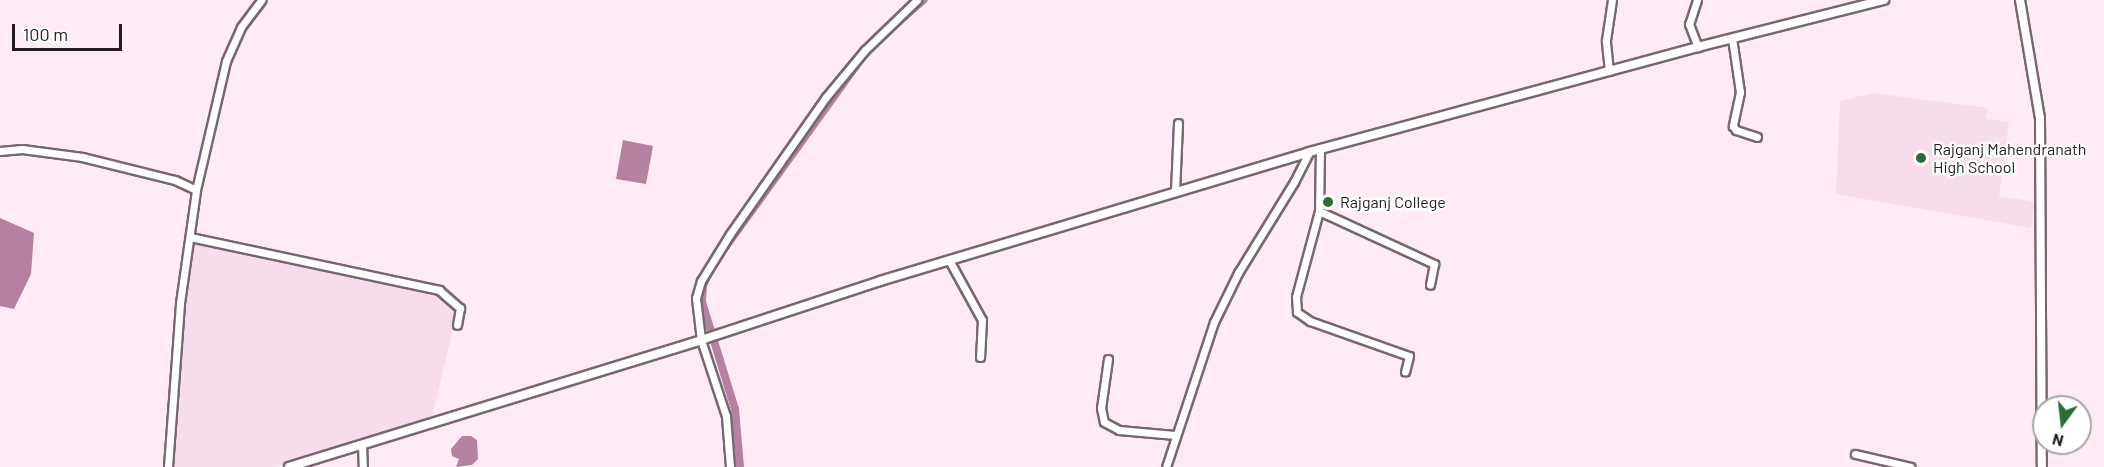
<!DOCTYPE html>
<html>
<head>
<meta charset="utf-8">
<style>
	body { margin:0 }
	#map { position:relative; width:2104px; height:467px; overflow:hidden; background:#ffebf6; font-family:Barlow,sans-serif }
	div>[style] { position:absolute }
	.built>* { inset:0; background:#f7dcec }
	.water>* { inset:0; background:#b681a1 }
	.canal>* { height:8px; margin:-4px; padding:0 4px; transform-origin:4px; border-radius:4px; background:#b681a1 }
	.roads { filter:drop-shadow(2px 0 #786771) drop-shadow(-2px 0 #786771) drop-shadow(0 2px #786771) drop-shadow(0 -2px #786771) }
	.minor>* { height:7px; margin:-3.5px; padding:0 3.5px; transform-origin:3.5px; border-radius:3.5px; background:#fff }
	.tertiary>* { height:8px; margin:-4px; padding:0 4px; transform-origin:4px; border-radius:4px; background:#fff }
	.dots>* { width:16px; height:16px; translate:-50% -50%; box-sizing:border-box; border:3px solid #fff; border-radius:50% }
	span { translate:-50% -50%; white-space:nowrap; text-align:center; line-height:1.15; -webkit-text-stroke:5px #fff; paint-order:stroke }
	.poi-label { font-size:16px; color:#241c21 }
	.left { translate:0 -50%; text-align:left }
	.north { position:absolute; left:2032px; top:395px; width:60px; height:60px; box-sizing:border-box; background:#fff; border:2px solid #a7a4a6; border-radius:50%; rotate:195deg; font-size:16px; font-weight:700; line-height:24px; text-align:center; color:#241c21 }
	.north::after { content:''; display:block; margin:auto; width:21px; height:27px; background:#2a6d38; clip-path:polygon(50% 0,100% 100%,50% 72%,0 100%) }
	.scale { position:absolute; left:12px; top:24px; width:110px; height:27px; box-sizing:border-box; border:3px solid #241c21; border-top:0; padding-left:8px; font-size:18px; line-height:21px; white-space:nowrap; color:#241c21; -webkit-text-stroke:4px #fff; paint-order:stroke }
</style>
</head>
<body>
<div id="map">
	<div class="built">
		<i style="clip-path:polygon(1873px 93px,1988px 108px,1986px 119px,2009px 122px,1999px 196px,2035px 202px,2031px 228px,1836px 194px,1840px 101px)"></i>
		<i style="clip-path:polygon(192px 242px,439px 293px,458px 309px,432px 417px,274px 467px,172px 467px)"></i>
	</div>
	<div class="water">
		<i style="clip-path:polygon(623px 140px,653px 146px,646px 184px,616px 179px)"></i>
		<i style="clip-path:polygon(0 218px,34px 233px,31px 274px,14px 309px,0 306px)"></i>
		<i style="clip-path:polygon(462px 436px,471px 436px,477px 440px,478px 459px,472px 465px,456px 467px,459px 459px,452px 456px,451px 449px)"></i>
	</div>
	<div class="canal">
		<i style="left:897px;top:23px;width:35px;rotate:-41deg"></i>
		<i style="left:724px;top:249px;width:234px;rotate:-54.2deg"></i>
		<i style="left:708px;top:274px;width:13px;rotate:113deg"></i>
		<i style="left:703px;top:286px;width:16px;rotate:94deg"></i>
		<i style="left:702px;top:302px;width:112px;rotate:72.9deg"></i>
		<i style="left:735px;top:409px;width:58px;rotate:85.1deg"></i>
	</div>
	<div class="roads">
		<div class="minor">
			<i style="left:1697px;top:0;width:25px;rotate:108deg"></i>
			<i style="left:1689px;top:24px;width:25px;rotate:69deg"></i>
			<i style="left:1732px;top:38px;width:55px;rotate:81.6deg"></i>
			<i style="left:1740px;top:92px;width:35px;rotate:102deg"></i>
			<i style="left:1733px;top:126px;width:5px;rotate:53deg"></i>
			<i style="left:1736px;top:130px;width:22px;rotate:18deg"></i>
			<i style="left:1609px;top:71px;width:31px;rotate:-96deg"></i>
			<i style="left:1606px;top:40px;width:40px;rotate:-81.5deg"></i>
			<i style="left:1320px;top:149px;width:62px;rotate:90.9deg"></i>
			<i style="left:1319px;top:211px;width:127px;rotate:24.7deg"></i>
			<i style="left:1434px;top:264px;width:21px;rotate:101deg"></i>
			<i style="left:0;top:151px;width:22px;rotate:-5deg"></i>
			<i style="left:22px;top:149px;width:61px;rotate:7.6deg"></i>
			<i style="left:82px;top:157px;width:96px;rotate:13.9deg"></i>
			<i style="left:175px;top:180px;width:23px;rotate:25deg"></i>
			<i style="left:1175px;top:192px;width:69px;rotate:-87.5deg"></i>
			<i style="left:1319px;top:211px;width:89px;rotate:105deg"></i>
			<i style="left:1296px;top:297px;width:15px;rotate:86deg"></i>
			<i style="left:1297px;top:312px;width:16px;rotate:35deg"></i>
			<i style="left:1310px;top:321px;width:105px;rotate:19.5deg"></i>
			<i style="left:1409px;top:356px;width:16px;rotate:104deg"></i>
			<i style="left:190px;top:237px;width:255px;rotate:12deg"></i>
			<i style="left:439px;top:290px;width:28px;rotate:41deg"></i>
			<i style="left:460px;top:308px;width:17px;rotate:100deg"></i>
			<i style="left:949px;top:260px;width:68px;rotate:61.2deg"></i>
			<i style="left:982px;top:320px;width:37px;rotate:93deg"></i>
			<i style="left:1108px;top:359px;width:49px;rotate:98.1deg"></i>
			<i style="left:1101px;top:408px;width:14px;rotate:78deg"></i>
			<i style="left:1104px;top:422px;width:17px;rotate:28deg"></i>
			<i style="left:1119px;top:430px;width:56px;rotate:5.1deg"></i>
			<i style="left:362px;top:444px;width:23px;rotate:88deg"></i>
			<i style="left:1855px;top:454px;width:57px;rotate:13.1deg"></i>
			<i style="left:168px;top:467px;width:164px;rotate:-85.8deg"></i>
			<i style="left:180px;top:303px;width:114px;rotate:-81.9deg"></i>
			<i style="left:196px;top:190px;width:132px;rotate:-76.9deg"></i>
			<i style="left:226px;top:61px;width:37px;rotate:-66deg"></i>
			<i style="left:241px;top:27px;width:34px;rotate:-53deg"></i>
			<i style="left:730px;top:467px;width:51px;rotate:-94.5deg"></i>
			<i style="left:726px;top:416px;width:80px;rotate:-108.2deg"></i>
			<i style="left:701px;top:340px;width:42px;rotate:-96.8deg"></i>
			<i style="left:696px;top:298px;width:18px;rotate:-74deg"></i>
			<i style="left:701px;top:281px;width:55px;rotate:-58.3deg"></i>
			<i style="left:730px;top:234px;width:167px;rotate:-55deg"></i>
			<i style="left:826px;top:97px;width:61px;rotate:-50.3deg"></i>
			<i style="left:865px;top:50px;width:72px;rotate:-43.9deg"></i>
			<i style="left:1166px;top:467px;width:153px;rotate:-71.7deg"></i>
			<i style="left:1214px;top:322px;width:55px;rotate:-63.9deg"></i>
			<i style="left:1238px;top:273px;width:107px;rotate:-58.4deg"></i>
			<i style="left:1294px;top:182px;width:34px;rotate:-63deg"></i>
		</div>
		<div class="tertiary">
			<i style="left:2020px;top:0;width:120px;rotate:80.4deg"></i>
			<i style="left:2040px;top:118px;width:349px;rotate:89.7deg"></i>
			<i style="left:289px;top:467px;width:431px;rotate:-17.1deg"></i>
			<i style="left:701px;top:340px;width:188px;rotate:-18.2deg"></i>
			<i style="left:880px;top:281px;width:448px;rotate:-16.7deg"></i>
			<i style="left:1309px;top:152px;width:403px;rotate:-15.1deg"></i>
			<i style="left:1698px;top:47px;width:192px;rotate:-14.2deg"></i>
		</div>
	</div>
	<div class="dots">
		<i style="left:1921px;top:158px;background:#2a6d38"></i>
		<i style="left:1328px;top:202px;background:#2a6d38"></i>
	</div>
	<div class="poi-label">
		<span class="left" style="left:1933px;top:158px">Rajganj Mahendranath<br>High School</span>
		<span class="left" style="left:1340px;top:202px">Rajganj College</span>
	</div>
	<div class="north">N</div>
	<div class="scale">100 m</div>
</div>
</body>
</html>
